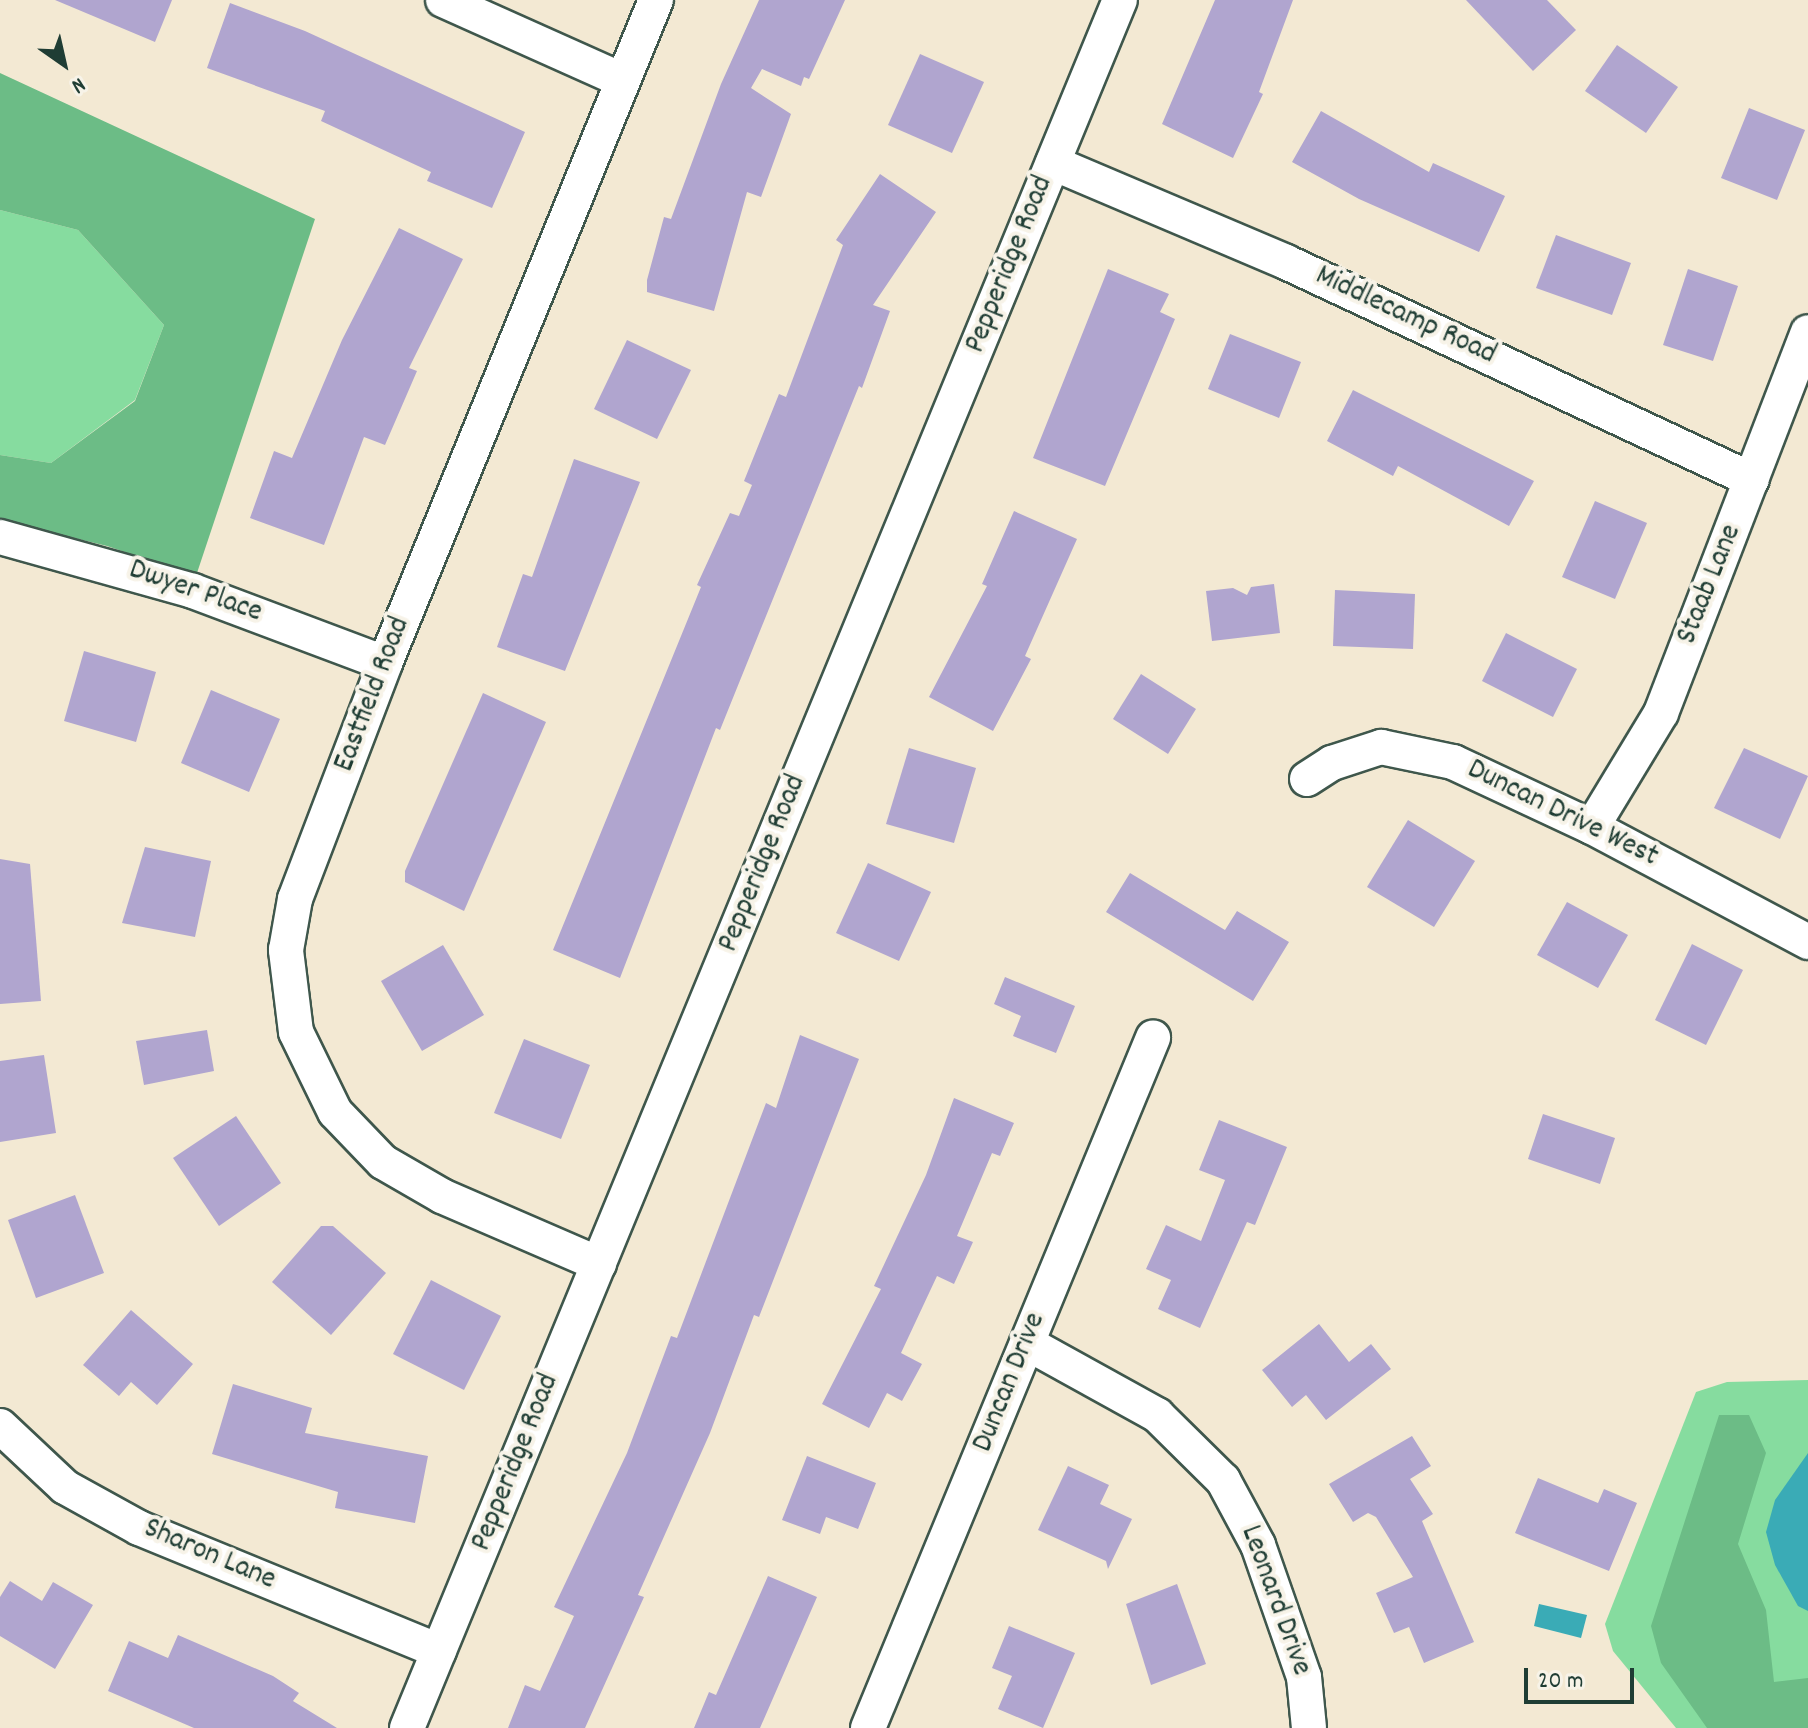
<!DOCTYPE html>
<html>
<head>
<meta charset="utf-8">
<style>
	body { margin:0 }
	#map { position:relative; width:1808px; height:1728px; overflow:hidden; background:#f3e9d3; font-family:Dekko,sans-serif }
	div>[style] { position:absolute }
	.green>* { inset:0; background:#86dc9f }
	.forest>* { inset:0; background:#6cbc86 }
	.water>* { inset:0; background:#3aabb6 }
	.building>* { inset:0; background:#b0a5cf }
	.roads { filter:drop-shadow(2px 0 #3f574c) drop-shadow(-2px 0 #3f574c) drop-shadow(0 2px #3f574c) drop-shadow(0 -2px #3f574c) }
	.street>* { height:34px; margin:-17px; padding:0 17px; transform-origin:17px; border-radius:17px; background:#fff }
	span { translate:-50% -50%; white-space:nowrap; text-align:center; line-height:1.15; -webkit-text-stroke:8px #f7f3e8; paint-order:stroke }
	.street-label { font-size:30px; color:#1f3d34 }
	.north { position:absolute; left:24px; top:24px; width:80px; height:80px; -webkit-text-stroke:6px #f7f3e8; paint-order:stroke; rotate:146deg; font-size:22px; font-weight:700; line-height:32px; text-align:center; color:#1f3d34 }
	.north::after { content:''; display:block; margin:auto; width:28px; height:36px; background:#1f3d34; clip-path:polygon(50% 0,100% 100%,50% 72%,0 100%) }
	.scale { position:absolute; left:1524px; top:1668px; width:110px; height:36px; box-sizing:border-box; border:4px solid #1f3d34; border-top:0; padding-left:10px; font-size:24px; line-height:28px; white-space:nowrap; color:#1f3d34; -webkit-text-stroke:6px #f7f3e8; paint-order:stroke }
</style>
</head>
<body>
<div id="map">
	<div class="green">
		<i style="clip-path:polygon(0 210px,78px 230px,164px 325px,135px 400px,51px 463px,0 455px)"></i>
		<i style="clip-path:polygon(1808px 1380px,1808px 1728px,1676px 1728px,1613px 1651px,1605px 1624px,1696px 1392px,1727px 1382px)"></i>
	</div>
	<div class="forest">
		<i style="clip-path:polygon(0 73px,315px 219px,196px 576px,107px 546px,0 520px,0 455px,51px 463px,135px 401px,164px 325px,78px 230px,0 210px)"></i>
		<i style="clip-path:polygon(1719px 1415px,1749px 1415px,1766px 1453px,1738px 1544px,1766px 1610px,1774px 1682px,1808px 1678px,1808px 1728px,1707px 1728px,1661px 1663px,1651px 1626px)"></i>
	</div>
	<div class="water">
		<i style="clip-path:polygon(1808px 1453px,1808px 1611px,1798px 1606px,1775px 1565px,1766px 1532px,1775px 1500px)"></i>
		<i style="clip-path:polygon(1539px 1604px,1587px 1615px,1581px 1638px,1534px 1626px)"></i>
	</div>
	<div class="building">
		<i style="clip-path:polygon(55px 0,172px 0,155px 42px)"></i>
		<i style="clip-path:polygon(759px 0,845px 0,809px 79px,804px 77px,801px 86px,762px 69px,751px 88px,791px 114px,761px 197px,747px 192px,714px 311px,647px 292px,647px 280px,664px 217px,671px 219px,721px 84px)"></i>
		<i style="clip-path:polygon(1215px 0,1293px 0,1259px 92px,1263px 94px,1233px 158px,1162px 124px)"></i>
		<i style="clip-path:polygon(1466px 0,1547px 0,1576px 30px,1533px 71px)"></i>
		<i style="clip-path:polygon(230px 3px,305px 31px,525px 132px,492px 208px,427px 181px,431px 172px,321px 121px,325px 111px,207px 68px)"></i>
		<i style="clip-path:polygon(1617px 45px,1678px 87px,1646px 133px,1585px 91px)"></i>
		<i style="clip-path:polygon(920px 54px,984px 82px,952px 153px,888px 125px)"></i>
		<i style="clip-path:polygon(1749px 108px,1805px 130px,1777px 200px,1721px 178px)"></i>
		<i style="clip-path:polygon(1321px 111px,1429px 172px,1433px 163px,1505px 196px,1479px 252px,1359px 199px,1292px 162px)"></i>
		<i style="clip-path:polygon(880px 174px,936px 212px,873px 305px,890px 311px,862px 388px,859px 386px,720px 730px,716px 728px,620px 978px,553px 950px,701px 587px,697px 585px,730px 513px,739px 516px,752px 485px,744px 481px,779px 394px,786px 397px,843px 245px,836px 240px)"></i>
		<i style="clip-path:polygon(399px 228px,463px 259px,409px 368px,417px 371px,385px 445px,364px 437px,324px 545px,250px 518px,274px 451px,292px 458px,342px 340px)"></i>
		<i style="clip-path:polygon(1556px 235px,1631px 263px,1612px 315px,1536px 288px)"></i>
		<i style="clip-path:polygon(1108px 269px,1169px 294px,1160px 312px,1175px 319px,1105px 486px,1033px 458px)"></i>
		<i style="clip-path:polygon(1688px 269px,1738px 286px,1713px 361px,1663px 345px)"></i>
		<i style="clip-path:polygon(1230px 334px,1301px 362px,1279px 418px,1208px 389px)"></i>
		<i style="clip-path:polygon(627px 340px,691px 370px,657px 439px,594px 409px)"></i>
		<i style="clip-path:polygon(1353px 390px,1534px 481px,1509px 526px,1398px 466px,1393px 476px,1327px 441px)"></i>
		<i style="clip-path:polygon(574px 459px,640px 482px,565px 671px,497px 647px,523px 574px,532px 577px)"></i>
		<i style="clip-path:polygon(1595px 501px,1647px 523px,1615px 599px,1562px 577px)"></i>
		<i style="clip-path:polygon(1014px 511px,1077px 539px,1025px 656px,1031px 659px,993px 731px,929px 697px,987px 586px,982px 584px)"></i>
		<i style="clip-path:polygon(1274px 584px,1280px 633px,1212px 641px,1206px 591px,1233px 588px,1247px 595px,1251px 587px)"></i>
		<i style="clip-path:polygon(1335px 590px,1415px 594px,1413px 649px,1333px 646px)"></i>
		<i style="clip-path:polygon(1506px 633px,1577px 669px,1553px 717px,1482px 681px)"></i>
		<i style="clip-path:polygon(84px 651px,156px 672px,136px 742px,64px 721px)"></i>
		<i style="clip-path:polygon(1141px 674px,1196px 709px,1168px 754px,1113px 719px)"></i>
		<i style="clip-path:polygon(211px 690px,280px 719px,249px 792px,181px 763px)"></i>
		<i style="clip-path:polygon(483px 693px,546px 722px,464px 911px,405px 882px,405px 871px)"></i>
		<i style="clip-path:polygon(909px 748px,976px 768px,954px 843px,886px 824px)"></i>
		<i style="clip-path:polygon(1744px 748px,1808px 776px,1780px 839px,1714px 808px)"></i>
		<i style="clip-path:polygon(1408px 820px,1475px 861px,1434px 927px,1367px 887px)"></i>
		<i style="clip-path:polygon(145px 847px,211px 861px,195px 937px,122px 923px)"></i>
		<i style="clip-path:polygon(0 859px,30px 864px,41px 1001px,0 1004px)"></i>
		<i style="clip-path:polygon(868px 863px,931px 892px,899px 961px,836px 933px)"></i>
		<i style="clip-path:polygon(1130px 873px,1225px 930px,1237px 911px,1289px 942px,1253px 1001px,1106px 912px)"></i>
		<i style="clip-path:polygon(1567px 902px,1628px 935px,1598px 988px,1537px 955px)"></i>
		<i style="clip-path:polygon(1692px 944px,1743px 970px,1706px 1045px,1655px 1020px)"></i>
		<i style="clip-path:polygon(443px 945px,484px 1015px,422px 1051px,381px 981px)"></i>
		<i style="clip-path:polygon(1005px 977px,1075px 1006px,1056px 1053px,1013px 1036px,1021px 1016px,994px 1004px)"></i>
		<i style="clip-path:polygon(207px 1030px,214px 1071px,144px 1085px,136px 1041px)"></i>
		<i style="clip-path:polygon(800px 1035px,859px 1059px,759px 1317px,754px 1315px,710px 1433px,638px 1595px,644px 1597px,585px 1728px,508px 1728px,525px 1685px,540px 1691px,574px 1616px,554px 1607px,627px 1453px,671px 1336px,677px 1338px,766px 1103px,776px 1108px)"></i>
		<i style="clip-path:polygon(524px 1039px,590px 1065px,561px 1139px,494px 1113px)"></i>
		<i style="clip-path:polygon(44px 1055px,56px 1133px,0 1142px,0 1061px)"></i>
		<i style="clip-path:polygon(954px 1098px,1014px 1123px,1000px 1156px,992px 1153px,957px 1236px,973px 1242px,954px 1284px,937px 1276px,901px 1353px,922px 1364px,902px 1401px,887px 1393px,869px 1428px,822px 1404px,881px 1289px,874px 1286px,926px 1175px)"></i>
		<i style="clip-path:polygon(1543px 1114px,1615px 1138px,1600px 1184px,1528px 1159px)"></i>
		<i style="clip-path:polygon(236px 1116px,281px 1183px,219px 1226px,173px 1158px)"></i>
		<i style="clip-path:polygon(1219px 1120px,1287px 1147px,1255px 1225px,1247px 1222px,1200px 1328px,1158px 1309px,1171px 1280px,1146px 1269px,1166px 1225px,1201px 1241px,1225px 1180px,1199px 1170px)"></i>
		<i style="clip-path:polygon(75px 1195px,104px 1273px,36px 1298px,8px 1220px)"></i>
		<i style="clip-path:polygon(321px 1226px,333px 1226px,386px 1273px,331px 1335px,272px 1282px)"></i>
		<i style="clip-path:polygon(431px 1280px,501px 1316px,464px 1390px,393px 1354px)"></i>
		<i style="clip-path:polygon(131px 1310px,193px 1364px,157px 1405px,131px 1382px,119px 1396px,83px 1365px)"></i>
		<i style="clip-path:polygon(1319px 1324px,1349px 1362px,1371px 1344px,1391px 1369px,1326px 1420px,1306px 1395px,1292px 1407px,1262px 1370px)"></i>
		<i style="clip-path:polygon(233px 1384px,312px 1408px,305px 1433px,428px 1456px,415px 1523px,335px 1508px,338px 1492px,212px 1454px)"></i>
		<i style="clip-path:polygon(1412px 1436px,1431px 1466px,1410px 1479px,1433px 1514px,1422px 1521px,1474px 1642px,1424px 1663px,1409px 1627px,1394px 1633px,1376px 1593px,1413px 1577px,1376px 1517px,1368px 1513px,1353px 1522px,1329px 1484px)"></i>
		<i style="clip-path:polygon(807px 1456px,876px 1483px,858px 1529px,826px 1517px,820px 1534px,782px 1520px)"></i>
		<i style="clip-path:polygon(1068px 1466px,1109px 1485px,1100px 1504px,1132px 1519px,1108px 1569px,1106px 1561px,1038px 1530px)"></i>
		<i style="clip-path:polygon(1538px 1478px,1598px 1503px,1604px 1489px,1637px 1503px,1609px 1571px,1515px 1533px)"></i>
		<i style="clip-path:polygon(768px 1576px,817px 1597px,760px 1728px,694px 1728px,709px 1692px,716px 1695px)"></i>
		<i style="clip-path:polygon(10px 1581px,42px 1601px,53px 1582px,93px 1605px,55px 1669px,0 1636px,0 1597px)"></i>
		<i style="clip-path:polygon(1177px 1584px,1206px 1664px,1151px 1685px,1126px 1604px)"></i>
		<i style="clip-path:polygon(1009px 1626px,1075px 1653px,1043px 1728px,998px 1709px,1012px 1676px,992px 1668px)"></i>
		<i style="clip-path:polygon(178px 1635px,273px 1676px,299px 1693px,293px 1701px,337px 1728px,194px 1728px,108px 1691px,129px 1641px,168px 1658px)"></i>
	</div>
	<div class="roads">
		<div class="street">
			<i style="left:443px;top:0;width:196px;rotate:24.1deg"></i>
			<i style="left:1053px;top:163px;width:253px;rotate:23deg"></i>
			<i style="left:1286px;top:262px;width:514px;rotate:25.07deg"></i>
			<i style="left:0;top:537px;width:200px;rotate:15.6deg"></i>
			<i style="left:193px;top:591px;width:205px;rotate:20.6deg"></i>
			<i style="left:1307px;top:779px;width:30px;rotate:-33deg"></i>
			<i style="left:1332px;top:763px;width:52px;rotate:-18.1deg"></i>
			<i style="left:1381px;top:747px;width:74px;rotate:11.8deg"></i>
			<i style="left:1453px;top:762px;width:153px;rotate:25.1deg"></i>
			<i style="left:1592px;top:827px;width:245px;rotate:28deg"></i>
			<i style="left:1592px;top:827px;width:133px;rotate:-58.8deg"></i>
			<i style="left:1661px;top:713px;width:408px;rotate:-68.9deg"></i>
			<i style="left:599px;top:1264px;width:171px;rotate:-156.6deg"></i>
			<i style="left:442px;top:1196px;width:68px;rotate:-150deg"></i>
			<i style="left:383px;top:1162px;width:69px;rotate:-133.8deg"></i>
			<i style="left:335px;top:1112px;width:89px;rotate:-116deg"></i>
			<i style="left:296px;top:1032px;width:83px;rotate:-97deg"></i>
			<i style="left:286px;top:950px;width:52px;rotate:-80deg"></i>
			<i style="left:295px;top:899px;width:253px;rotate:-69.1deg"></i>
			<i style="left:385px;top:663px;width:716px;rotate:-67.77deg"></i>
			<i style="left:1027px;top:1343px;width:149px;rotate:29deg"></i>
			<i style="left:1157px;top:1415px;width:93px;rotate:44.6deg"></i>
			<i style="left:1223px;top:1480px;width:74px;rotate:61.7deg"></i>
			<i style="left:1258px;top:1545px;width:140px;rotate:70.8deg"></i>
			<i style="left:1304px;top:1677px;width:51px;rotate:84.4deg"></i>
			<i style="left:0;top:1426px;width:89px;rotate:43.2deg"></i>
			<i style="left:65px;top:1487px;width:85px;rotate:29deg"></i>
			<i style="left:139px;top:1528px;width:324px;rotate:22.3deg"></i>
			<i style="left:407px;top:1728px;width:1869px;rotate:-67.58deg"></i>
			<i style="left:868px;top:1728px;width:747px;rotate:-67.56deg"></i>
		</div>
	</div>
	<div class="street-label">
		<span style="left:1011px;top:265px;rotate:-68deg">Pepperidge Road</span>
		<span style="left:1405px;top:317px;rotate:25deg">Middlecamp Road</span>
		<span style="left:1711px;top:585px;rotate:-68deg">Staab Lane</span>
		<span style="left:195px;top:593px;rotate:19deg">Dwyer Place</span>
		<span style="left:374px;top:695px;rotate:-69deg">Eastfield Road</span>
		<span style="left:1562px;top:815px;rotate:26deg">Duncan Drive West</span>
		<span style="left:764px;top:864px;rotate:-68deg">Pepperidge Road</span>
		<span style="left:1011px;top:1383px;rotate:-68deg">Duncan Drive</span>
		<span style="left:517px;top:1463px;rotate:-68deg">Pepperidge Road</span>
		<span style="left:209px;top:1556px;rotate:23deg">Sharon Lane</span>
		<span style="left:1274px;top:1601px;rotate:70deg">Leonard Drive</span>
	</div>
	<div class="north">N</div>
	<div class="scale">20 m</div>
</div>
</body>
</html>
